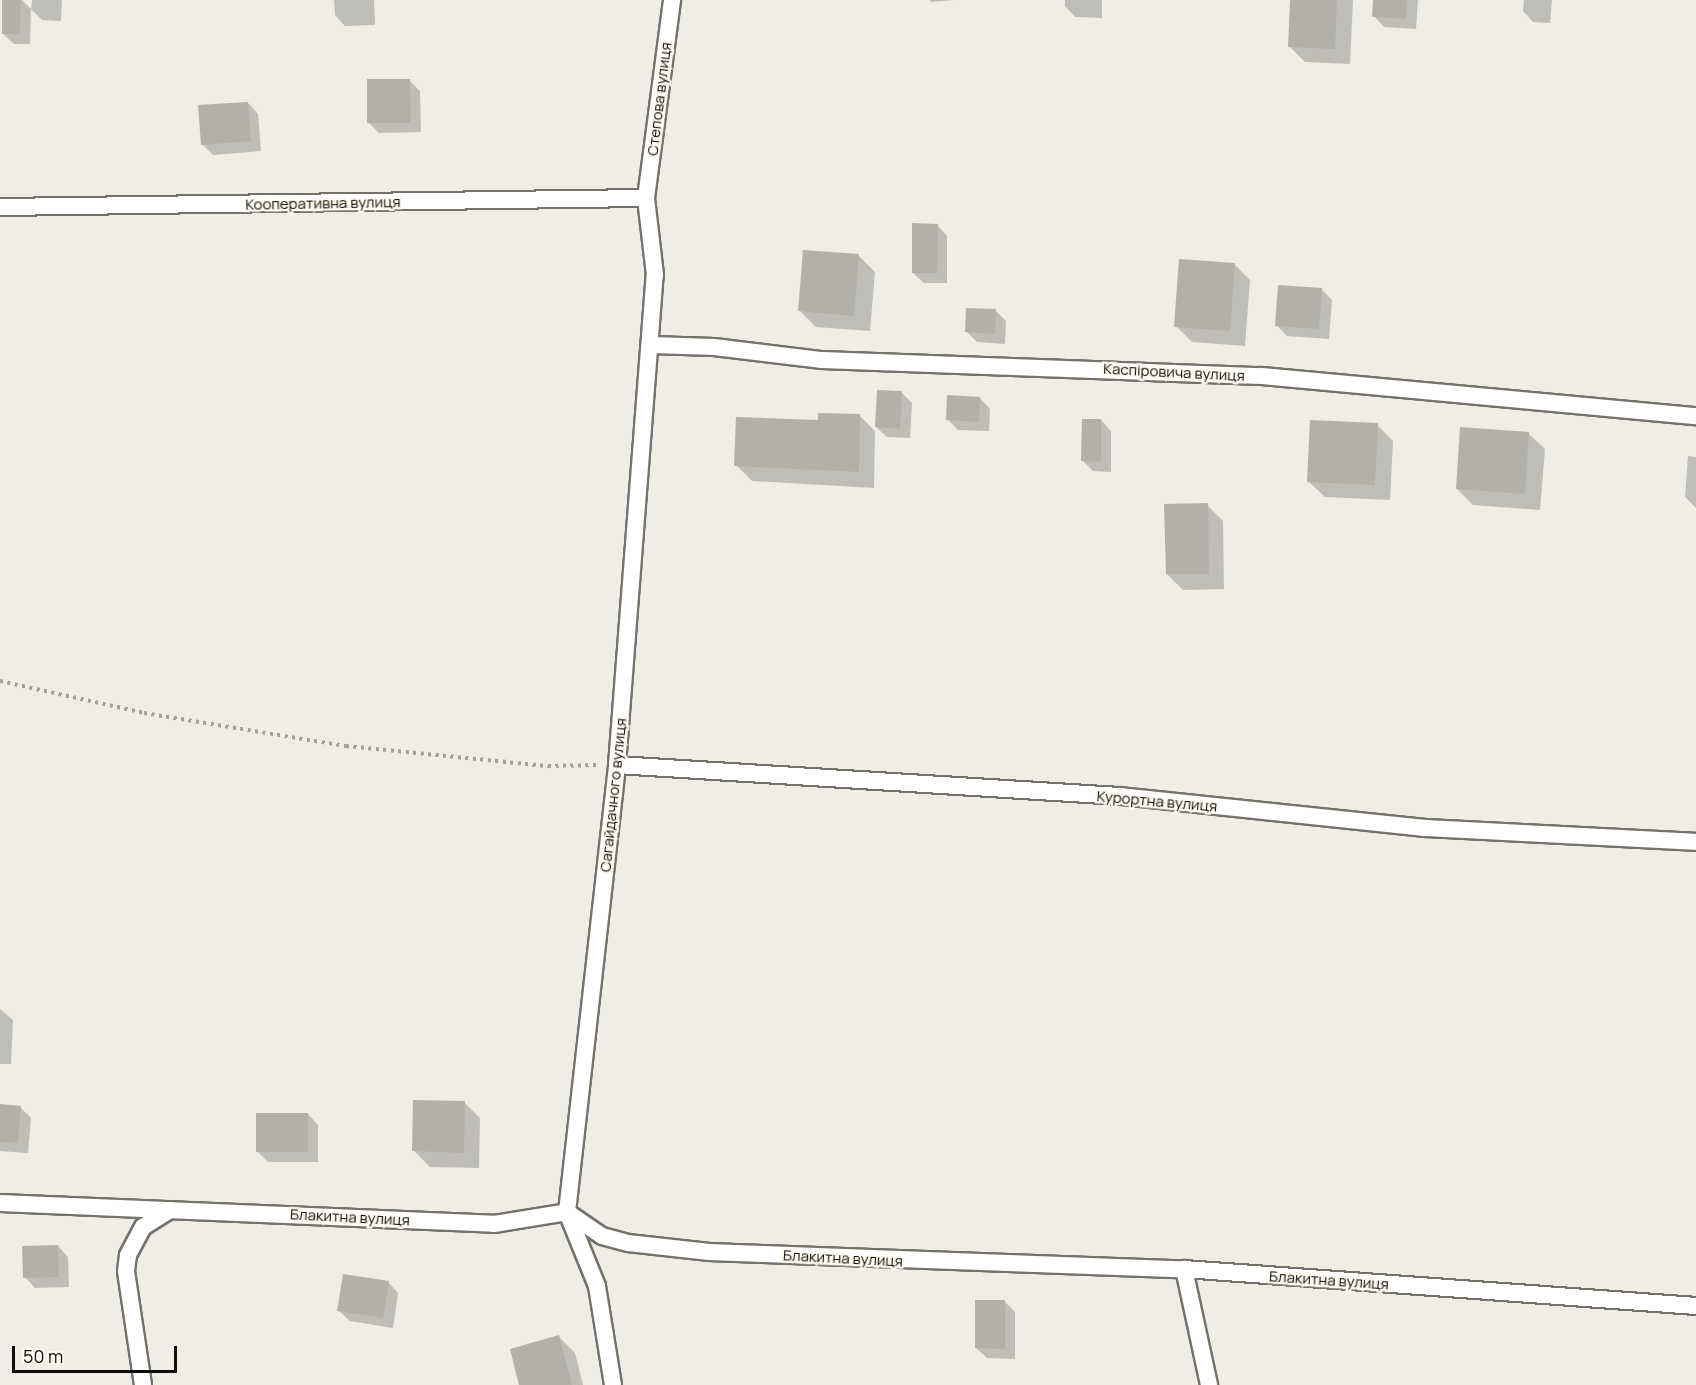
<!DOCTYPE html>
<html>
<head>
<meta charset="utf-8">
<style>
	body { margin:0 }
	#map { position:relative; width:1696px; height:1385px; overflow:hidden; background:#efede5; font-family:Manrope,sans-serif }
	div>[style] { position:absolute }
	.shadow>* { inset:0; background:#0003 }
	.building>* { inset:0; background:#b5afaa }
	.path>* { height:4px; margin-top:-2px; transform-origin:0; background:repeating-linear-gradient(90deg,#a1a09a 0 3px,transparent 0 7.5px) }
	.roads { filter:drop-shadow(2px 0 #74726b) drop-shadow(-2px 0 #74726b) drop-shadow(0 2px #74726b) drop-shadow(0 -2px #74726b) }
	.minor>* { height:16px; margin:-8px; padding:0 8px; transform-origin:8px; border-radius:8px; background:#fff }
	span { translate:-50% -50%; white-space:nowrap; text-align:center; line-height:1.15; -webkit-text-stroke:4.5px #fdfaf2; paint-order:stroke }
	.street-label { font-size:15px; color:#0e0d0b }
	.scale { position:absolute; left:12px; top:1346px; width:165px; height:27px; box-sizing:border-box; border:3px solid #0e0d0b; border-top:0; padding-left:8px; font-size:18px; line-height:21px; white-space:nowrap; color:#0e0d0b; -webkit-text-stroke:4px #fdfaf2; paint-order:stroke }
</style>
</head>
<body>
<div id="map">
	<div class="shadow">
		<i style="clip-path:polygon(4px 0,22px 0,31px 9px,32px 0,62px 0,61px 21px,42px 20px,31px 9px,30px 44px,14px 44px,3px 34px)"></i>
		<i style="clip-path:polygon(334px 0,374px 0,375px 25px,345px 26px,335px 15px)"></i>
		<i style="clip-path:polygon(929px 0,954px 0,932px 2px)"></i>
		<i style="clip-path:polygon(1065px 0,1102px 0,1102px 18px,1075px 17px,1065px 6px)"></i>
		<i style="clip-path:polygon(1292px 0,1353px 0,1350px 64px,1305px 62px,1289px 46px)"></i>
		<i style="clip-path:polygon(1375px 0,1418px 0,1416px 29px,1384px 27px,1374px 16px)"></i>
		<i style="clip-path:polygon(1524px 0,1552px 0,1550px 23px,1533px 22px,1523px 11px)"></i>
		<i style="clip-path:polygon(410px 81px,420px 91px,421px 132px,379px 133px,369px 123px)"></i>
		<i style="clip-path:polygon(248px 103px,258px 114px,261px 151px,213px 155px,202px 144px)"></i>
		<i style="clip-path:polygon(937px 225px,947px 236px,947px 283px,924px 283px,913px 273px)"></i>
		<i style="clip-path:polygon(859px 256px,875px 272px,870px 331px,816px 327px,800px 311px)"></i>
		<i style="clip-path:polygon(1234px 264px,1250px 280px,1245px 346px,1192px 342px,1176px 326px)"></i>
		<i style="clip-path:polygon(1321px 289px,1332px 300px,1329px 339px,1287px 336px,1276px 325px)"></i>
		<i style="clip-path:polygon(996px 311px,1006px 321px,1005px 344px,977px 342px,967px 332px)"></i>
		<i style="clip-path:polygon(901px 392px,912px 403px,910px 438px,887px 437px,876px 427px)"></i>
		<i style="clip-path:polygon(980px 398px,990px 409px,989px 431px,958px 430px,947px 419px)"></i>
		<i style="clip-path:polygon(859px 415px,875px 431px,874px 488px,752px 481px,736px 465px,819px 421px)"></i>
		<i style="clip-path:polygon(1101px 420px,1111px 431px,1111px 472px,1093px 471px,1083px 461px)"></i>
		<i style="clip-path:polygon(1377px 425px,1393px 441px,1390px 500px,1325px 497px,1308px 481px)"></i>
		<i style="clip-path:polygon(1528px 433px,1545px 449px,1540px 510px,1473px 505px,1457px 489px)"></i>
		<i style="clip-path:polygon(1688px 456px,1696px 457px,1696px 508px,1685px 497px)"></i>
		<i style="clip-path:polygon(1207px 505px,1223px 521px,1224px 589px,1183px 590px,1167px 574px)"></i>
		<i style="clip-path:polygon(0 1009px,13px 1020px,11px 1064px,0 1064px)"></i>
		<i style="clip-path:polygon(464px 1102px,480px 1118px,479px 1168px,430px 1167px,414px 1151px)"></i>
		<i style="clip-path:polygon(0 1106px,20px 1107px,31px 1118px,28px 1153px,0 1151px)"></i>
		<i style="clip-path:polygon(308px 1114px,318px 1125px,318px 1162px,268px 1162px,258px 1152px)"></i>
		<i style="clip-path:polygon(58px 1246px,68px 1257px,69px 1287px,35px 1288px,25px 1277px)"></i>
		<i style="clip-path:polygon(388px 1282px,398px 1293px,393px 1328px,350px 1321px,339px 1311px)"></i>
		<i style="clip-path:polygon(1005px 1302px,1015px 1312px,1015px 1359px,987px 1358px,976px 1348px)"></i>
		<i style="clip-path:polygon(559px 1337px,575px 1353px,583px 1385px,521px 1385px)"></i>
	</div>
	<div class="building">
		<i style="clip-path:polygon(2px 0,21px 0,20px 34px,2px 34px)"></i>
		<i style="clip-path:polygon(1290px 0,1337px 0,1335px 49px,1288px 47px)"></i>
		<i style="clip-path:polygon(1373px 0,1407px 0,1406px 19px,1372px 17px)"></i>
		<i style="clip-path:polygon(367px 79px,410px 79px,411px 123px,367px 123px)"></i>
		<i style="clip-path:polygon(248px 102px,251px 141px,201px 145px,198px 105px)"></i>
		<i style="clip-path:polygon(912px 223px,938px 224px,937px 273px,912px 273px)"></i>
		<i style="clip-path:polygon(803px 250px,859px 254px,854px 316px,798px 311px)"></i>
		<i style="clip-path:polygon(1179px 259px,1235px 263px,1230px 331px,1174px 327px)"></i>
		<i style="clip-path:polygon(1278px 285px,1322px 288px,1319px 329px,1275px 326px)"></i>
		<i style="clip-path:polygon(966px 308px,996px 309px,995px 334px,965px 332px)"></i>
		<i style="clip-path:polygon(877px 390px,902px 391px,900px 429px,875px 427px)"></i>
		<i style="clip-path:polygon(947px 395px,980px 397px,979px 422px,946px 420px)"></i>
		<i style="clip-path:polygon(818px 413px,860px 414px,859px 472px,734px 466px,736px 417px,818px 420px)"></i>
		<i style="clip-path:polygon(1082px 419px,1101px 419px,1101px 462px,1081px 461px)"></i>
		<i style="clip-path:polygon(1310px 420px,1378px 423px,1375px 485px,1307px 482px)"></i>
		<i style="clip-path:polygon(1460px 427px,1529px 432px,1525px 494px,1456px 489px)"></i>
		<i style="clip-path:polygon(1208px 503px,1209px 574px,1166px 574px,1164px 504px)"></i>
		<i style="clip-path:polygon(413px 1100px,465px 1101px,464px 1153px,412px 1151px)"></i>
		<i style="clip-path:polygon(0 1104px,21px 1106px,18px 1143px,0 1142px)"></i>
		<i style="clip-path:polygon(256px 1113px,308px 1113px,308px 1152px,256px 1152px)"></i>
		<i style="clip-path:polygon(58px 1245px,59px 1277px,23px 1278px,22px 1246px)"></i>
		<i style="clip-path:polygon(343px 1274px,389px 1281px,383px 1318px,337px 1311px)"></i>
		<i style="clip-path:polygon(975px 1300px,1005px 1300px,1005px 1349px,975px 1348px)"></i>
		<i style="clip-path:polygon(559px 1335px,572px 1385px,519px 1385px,510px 1349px)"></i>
	</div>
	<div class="path">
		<i style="left:0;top:681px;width:148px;rotate:12.5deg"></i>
		<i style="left:144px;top:713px;width:205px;rotate:9.3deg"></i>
		<i style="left:346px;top:746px;width:203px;rotate:5.7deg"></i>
		<i style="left:548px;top:766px;width:50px;rotate:-1.1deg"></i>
	</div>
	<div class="roads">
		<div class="minor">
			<i style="left:0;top:207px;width:646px;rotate:-0.8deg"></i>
			<i style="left:652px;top:345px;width:62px;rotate:1.8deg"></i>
			<i style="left:714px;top:347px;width:109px;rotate:6.9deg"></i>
			<i style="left:822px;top:360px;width:440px;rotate:2.1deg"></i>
			<i style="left:1262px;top:376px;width:436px;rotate:5.3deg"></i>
			<i style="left:617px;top:765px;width:504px;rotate:3.53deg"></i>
			<i style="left:1120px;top:796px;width:306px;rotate:6deg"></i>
			<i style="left:1424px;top:828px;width:272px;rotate:2.9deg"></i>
			<i style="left:0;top:1203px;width:494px;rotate:2.4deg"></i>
			<i style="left:494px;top:1224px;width:74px;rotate:-9.3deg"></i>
			<i style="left:567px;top:1212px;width:42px;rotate:34.4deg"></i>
			<i style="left:602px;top:1236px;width:27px;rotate:15deg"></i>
			<i style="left:628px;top:1243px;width:82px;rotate:6.3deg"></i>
			<i style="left:710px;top:1252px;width:474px;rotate:2.1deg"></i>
			<i style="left:1184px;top:1269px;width:513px;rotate:4.13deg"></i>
			<i style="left:1184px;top:1269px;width:119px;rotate:77.8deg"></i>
			<i style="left:143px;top:1385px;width:115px;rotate:-98.5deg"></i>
			<i style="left:126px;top:1271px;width:16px;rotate:-83deg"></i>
			<i style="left:128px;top:1255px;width:32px;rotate:-62deg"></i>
			<i style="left:143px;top:1227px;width:32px;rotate:-32deg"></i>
			<i style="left:613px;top:1385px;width:100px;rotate:-99.2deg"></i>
			<i style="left:597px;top:1286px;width:80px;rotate:-112.1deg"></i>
			<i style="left:567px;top:1212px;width:450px;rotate:-83.6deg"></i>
			<i style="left:617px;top:765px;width:491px;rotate:-85.6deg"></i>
			<i style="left:655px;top:275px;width:78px;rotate:-96.7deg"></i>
			<i style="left:646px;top:198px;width:200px;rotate:-82.5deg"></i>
		</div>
	</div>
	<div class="street-label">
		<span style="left:659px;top:99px;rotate:-83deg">Степова вулиця</span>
		<span style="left:323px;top:203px;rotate:-1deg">Кооперативна вулиця</span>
		<span style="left:1174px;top:372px;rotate:3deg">Каспіровича вулиця</span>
		<span style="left:613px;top:795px;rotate:-84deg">Сагайдачного вулиця</span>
		<span style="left:1157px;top:801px;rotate:5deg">Курортна вулиця</span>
		<span style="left:350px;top:1217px;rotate:3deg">Блакитна вулиця</span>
		<span style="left:843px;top:1258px;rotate:3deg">Блакитна вулиця</span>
		<span style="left:1329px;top:1280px;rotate:4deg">Блакитна вулиця</span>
	</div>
	<div class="scale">50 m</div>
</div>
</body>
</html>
